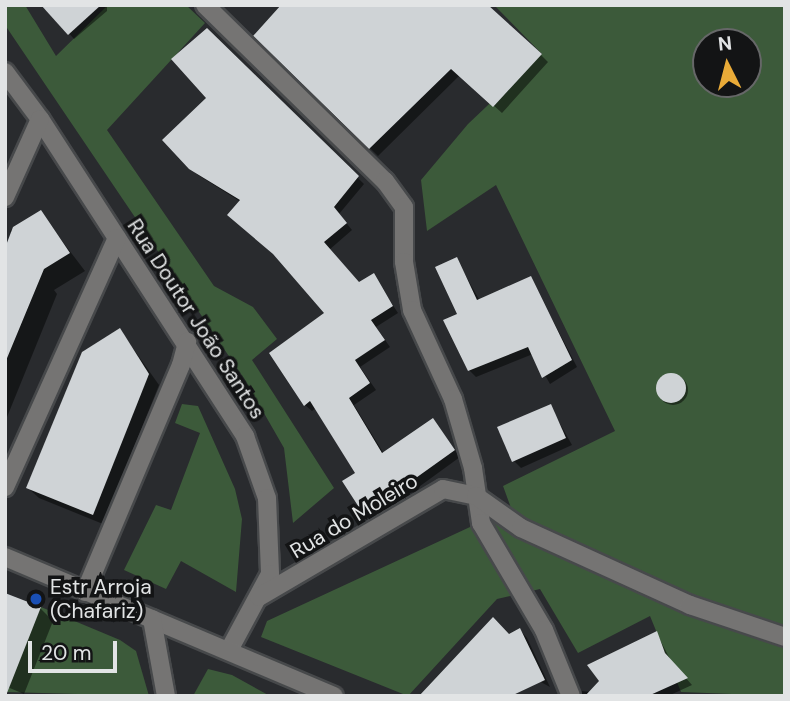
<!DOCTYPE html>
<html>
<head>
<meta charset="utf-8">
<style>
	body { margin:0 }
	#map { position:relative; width:790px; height:701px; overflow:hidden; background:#292b2e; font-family:"DM Sans",sans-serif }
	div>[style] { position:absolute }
	.green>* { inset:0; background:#3c5a3a }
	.shadow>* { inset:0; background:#0007 }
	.round { border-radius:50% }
	.building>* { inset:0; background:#cfd3d6 }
	.roads { filter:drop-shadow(2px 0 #47494b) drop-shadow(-2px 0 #47494b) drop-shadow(0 2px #47494b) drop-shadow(0 -2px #47494b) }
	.minor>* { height:18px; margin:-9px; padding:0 9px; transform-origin:9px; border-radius:9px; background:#757473 }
	.dots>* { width:19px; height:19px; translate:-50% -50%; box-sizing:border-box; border:4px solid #131415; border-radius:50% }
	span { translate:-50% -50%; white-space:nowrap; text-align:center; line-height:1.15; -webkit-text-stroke:7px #131415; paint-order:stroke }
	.street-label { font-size:21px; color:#e2e4e5 }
	.poi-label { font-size:21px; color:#e2e4e5 }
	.left { translate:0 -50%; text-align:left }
	.frame { position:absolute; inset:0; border:7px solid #e2e4e5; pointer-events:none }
	.north { position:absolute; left:692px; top:28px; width:70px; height:70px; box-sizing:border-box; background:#131415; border:2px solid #666768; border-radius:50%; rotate:354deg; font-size:19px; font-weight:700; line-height:28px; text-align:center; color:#e2e4e5 }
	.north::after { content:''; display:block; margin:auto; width:24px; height:32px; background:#e9ab38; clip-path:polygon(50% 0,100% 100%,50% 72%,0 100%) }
	.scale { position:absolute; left:28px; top:641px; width:89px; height:32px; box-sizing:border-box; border:4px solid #e2e4e5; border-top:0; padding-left:9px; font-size:21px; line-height:24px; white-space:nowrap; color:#e2e4e5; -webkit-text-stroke:5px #131415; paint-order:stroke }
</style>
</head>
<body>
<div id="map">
	<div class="green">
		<i style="clip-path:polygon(5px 5px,25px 5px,56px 56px,108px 5px,186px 5px,205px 23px,107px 130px,214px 286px,253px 307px,277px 339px,252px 360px,334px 488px,293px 523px,284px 448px,245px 380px,5px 25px)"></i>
		<i style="clip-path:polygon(evenodd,494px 5px,785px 5px,785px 696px,681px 692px,650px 616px,578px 653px,540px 589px,497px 599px,408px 696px,261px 637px,267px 621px,511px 508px,503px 486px,615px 431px,496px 185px,427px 231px,421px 180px,468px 124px,542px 54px,494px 5px,706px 42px,748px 42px,748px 84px,706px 84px,706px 42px)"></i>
		<i style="clip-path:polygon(182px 404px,198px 406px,235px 489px,242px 519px,236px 592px,181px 561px,166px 589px,124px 570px,156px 505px,171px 510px,200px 433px,175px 423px)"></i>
		<i style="clip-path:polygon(41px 607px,120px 640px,136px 651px,149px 696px,5px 692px)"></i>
		<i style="clip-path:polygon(208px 669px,232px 675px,270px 696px,193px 696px)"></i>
	</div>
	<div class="shadow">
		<i style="clip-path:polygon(44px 5px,107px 5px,107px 11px,74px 39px)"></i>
		<i style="clip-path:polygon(207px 30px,364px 184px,339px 214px,352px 230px,329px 250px,359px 284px,373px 275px,398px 313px,376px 327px,390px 347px,360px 367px,376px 390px,354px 405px,384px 454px,433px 421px,460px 457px,372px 521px,345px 482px,357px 474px,316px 408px,312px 411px,305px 405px,326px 313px,241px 202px,198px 175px,164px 140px,209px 98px)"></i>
		<i style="clip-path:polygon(256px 36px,541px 55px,548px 62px,502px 113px,460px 75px,378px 156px)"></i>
		<i style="clip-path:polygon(40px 212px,85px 271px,54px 290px,57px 294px,5px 422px,5px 265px,40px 277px,10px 231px)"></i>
		<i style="clip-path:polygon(456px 259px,480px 301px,531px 278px,577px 367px,550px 384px,533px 354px,476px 377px,469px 370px,459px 315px)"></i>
		<i style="clip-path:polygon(120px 330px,159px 385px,103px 524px,39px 498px,28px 488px)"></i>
		<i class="round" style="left:658px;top:375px;width:30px;height:30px"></i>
		<i style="clip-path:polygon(550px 406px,572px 445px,521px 468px,514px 461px)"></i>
		<i style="clip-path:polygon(40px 608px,53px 621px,24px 694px,5px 686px)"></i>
		<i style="clip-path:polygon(520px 630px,527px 638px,550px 687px,478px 648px)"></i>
		<i style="clip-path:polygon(657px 634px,671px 661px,692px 685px,668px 696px,582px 696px,582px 691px,591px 692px)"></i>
	</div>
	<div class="building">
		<i style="clip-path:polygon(41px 5px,101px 5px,68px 35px)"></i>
		<i style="clip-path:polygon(281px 5px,488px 5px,542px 54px,493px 107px,451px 69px,369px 149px,253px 36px)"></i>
		<i style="clip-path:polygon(207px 28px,359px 176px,334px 207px,347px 223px,324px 242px,359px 282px,374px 273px,393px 306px,371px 320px,385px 340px,355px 360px,370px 383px,349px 398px,382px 453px,433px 418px,455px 450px,364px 515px,342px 481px,355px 473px,310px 401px,304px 406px,269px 353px,324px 313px,273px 254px,227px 215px,240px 200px,189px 169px,162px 140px,206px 98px,171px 59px)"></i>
		<i style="clip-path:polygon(41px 210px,70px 253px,44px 269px,5px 363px,5px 248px,13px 227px)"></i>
		<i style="clip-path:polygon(457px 257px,477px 300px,531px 276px,572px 360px,542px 378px,528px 347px,468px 371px,443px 320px,457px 314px,435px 267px)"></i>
		<i style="clip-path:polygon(120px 328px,149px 374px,93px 515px,26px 488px,82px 352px)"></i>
		<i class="round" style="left:656px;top:373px;width:30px;height:30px"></i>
		<i style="clip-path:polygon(551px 404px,566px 438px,512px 462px,497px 427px)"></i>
		<i style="clip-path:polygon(5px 593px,41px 607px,7px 693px,5px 693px)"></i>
		<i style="clip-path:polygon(493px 617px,509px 634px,520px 628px,545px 680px,511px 696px,419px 696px)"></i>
		<i style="clip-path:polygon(657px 631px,665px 653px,688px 678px,648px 696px,585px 696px,599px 681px,587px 665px)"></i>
	</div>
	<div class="roads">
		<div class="minor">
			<i style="left:205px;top:5px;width:252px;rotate:44.4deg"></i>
			<i style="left:385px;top:181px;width:32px;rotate:54deg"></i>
			<i style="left:404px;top:207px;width:55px;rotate:90deg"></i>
			<i style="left:404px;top:262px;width:49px;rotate:80.5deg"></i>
			<i style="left:412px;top:310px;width:98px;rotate:65.3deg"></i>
			<i style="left:453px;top:399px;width:72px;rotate:73.8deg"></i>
			<i style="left:473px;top:468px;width:56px;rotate:81.7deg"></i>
			<i style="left:481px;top:523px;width:124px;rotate:59.5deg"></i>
			<i style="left:544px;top:630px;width:71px;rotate:67.8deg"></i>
			<i style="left:5px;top:72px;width:59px;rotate:53.3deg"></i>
			<i style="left:40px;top:119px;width:378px;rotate:57.1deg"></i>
			<i style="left:245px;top:436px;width:66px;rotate:70.5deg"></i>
			<i style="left:267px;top:498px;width:76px;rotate:87.7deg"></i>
			<i style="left:270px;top:574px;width:86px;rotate:118.3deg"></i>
			<i style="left:5px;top:197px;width:85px;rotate:-65.8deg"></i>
			<i style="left:5px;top:487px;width:273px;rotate:-65.8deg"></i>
			<i style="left:5px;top:557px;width:357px;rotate:22.9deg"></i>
			<i style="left:85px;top:592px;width:246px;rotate:-67.1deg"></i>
			<i style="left:181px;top:365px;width:24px;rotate:-75deg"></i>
			<i style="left:259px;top:597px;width:213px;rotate:-30.4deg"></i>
			<i style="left:443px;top:489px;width:34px;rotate:12deg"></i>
			<i style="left:476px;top:496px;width:55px;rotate:35.4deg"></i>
			<i style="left:521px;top:528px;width:186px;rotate:24.5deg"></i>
			<i style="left:690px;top:605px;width:100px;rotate:18.6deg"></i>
			<i style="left:152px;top:619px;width:78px;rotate:79.7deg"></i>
		</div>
	</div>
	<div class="dots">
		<i style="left:36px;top:599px;background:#1a4fb4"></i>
	</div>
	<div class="street-label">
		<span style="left:196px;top:319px;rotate:57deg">Rua Doutor João Santos</span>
		<span style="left:354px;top:516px;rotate:-31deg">Rua do Moleiro</span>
	</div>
	<div class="poi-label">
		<span class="left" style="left:50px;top:599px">Estr Arroja<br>(Chafariz)</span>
	</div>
	<div class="frame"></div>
	<div class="north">N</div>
	<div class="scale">20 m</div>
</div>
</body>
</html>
